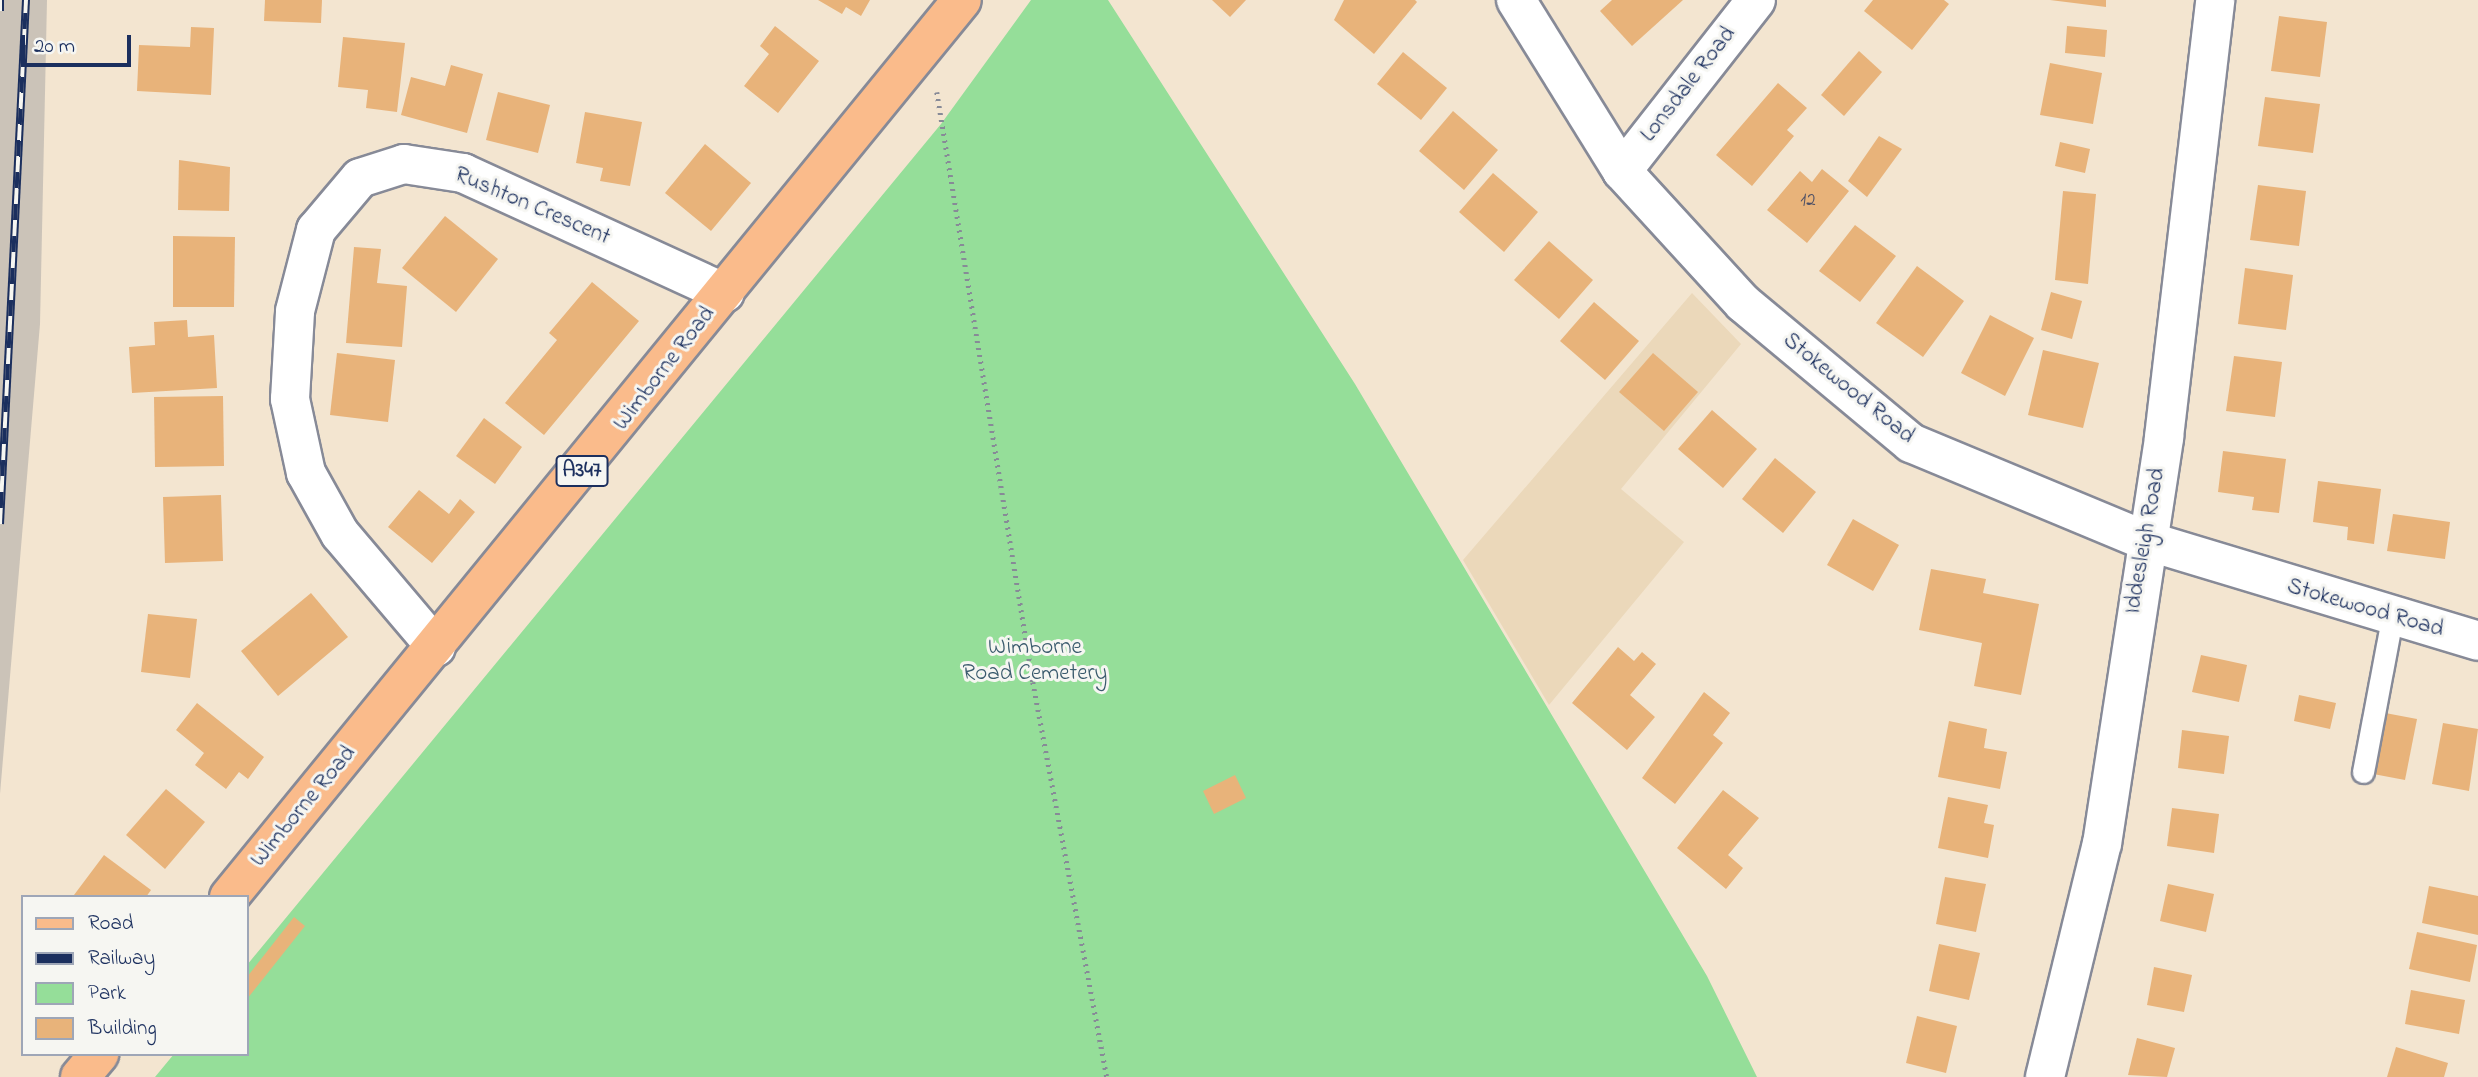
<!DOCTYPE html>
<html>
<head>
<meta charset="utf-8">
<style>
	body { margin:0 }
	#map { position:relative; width:2478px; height:1077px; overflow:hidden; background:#f3e5d0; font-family:"Indie Flower",sans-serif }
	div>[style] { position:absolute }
	.built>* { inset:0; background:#ebd8ba }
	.industrial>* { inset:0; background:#cbc3b8 }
	.green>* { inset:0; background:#95de99 }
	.building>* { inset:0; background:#e8b37a }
	.path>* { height:4.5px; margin-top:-2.25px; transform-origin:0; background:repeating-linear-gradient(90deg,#878a97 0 2px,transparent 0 7px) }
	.roads { filter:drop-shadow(2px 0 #878a97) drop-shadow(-2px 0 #878a97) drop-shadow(0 2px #878a97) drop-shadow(0 -2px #878a97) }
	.service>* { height:21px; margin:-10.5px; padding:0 10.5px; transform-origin:10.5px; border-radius:10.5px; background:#fff }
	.minor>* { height:38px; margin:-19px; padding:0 19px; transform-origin:19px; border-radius:19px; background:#fff }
	.primary>* { height:38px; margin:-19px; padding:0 19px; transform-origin:19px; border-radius:19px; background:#fabb8b }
	.rail>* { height:8px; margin-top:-4px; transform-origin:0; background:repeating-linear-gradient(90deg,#f6f6f2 0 16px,#1b2f5e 0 32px); box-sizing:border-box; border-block:2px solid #1b2f5e }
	span { translate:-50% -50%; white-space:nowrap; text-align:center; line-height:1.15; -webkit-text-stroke:6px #f6f6f2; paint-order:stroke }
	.number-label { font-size:19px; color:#4e5065 }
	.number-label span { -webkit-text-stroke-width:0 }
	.shield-label span { padding:2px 5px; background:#f6f6f2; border:2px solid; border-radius:5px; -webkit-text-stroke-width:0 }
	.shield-label { font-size:21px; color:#1b2f5e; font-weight:700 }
	.street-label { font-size:23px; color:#1b2f5e }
	.park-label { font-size:23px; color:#3a5b6d }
	.legend { position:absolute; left:21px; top:895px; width:228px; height:161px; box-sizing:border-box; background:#f6f6f2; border:2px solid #9ea6b7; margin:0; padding:9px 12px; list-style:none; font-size:21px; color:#1b2f5e }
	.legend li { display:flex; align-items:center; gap:14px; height:35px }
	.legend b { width:35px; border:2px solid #9ea6b7 }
	.scale { position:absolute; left:21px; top:35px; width:110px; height:32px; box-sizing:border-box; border:4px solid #1b2f5e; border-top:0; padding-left:9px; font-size:21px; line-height:24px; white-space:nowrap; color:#1b2f5e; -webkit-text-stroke:5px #f6f6f2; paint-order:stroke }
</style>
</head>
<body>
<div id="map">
	<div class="built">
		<i style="clip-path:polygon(1692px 293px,1741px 344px,1621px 489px,1684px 542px,1549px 705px,1463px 560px)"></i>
	</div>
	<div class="industrial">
		<i style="clip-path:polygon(0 0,47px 0,40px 324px,0 794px)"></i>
	</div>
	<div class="green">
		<i style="clip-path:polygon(1031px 0,1108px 0,1355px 384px,1707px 976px,1757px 1077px,155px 1077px,174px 1054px,247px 1054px,247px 965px,941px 124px)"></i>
	</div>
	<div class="building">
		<i style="clip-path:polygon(265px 0,322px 0,321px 23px,264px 21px)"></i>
		<i style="clip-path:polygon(818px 0,870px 0,861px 16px,846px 7px,842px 14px)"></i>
		<i style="clip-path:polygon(1212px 0,1246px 0,1230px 17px)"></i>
		<i style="clip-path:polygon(1344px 0,1415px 0,1417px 2px,1374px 54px,1334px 20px)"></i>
		<i style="clip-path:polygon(1612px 0,1683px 0,1632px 46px,1600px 11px)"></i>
		<i style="clip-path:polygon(1873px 0,1944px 0,1949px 4px,1912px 50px,1864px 11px)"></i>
		<i style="clip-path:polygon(2050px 0,2106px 0,2106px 7px)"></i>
		<i style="clip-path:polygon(2279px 16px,2327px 22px,2320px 77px,2271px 71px)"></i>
		<i style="clip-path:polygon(775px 26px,819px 61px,778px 113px,744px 86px,769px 54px,760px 46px)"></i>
		<i style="clip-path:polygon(2067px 26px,2107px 30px,2105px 57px,2065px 53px)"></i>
		<i style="clip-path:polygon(191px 27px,214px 28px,211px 95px,137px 91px,139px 45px,190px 47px)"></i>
		<i style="clip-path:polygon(343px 37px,405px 43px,397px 112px,366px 108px,368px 90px,338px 87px)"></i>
		<i style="clip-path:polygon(1859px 51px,1882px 72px,1844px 116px,1821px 95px)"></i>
		<i style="clip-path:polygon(1403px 52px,1447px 88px,1421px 120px,1377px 84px)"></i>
		<i style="clip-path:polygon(2050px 63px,2102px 73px,2093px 124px,2040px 115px)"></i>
		<i style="clip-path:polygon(451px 65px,483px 74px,467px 133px,401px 115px,411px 77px,445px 86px)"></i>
		<i style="clip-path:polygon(1778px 83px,1807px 108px,1787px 130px,1794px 136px,1752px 186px,1716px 155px)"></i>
		<i style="clip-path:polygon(498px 92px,550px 105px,538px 153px,486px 140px)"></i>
		<i style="clip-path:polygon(2265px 97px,2320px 104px,2313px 153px,2258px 146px)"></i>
		<i style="clip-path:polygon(1453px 111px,1498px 150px,1464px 190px,1419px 151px)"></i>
		<i style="clip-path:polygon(585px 112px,642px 122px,630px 186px,600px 181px,603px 168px,576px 163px)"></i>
		<i style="clip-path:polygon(1879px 136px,1902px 149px,1867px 197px,1848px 181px)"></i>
		<i style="clip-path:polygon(2060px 142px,2090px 149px,2085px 173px,2055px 166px)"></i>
		<i style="clip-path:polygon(705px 144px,751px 183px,711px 231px,665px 193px)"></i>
		<i style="clip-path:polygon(179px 160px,230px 167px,229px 211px,178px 210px)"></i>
		<i style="clip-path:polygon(1822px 169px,1849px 191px,1807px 243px,1767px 210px,1800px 171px,1812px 182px)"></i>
		<i style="clip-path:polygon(1493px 173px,1538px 212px,1504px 252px,1459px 212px)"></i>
		<i style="clip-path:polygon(2258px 185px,2306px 191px,2299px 246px,2250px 240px)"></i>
		<i style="clip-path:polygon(2063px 191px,2096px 194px,2088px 284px,2055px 280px)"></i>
		<i style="clip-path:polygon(445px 216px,498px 259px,456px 312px,402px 268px)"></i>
		<i style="clip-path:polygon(1855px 225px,1896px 256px,1860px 302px,1819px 271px)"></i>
		<i style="clip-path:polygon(173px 236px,235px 237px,234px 307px,173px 307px)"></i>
		<i style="clip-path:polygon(1549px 241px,1593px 280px,1559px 319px,1514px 280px)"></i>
		<i style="clip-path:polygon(354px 247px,381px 249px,377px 283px,407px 286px,402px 347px,346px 343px)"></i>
		<i style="clip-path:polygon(1917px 266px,1964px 301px,1923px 357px,1876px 323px)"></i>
		<i style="clip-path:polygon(2245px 268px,2293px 275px,2286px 330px,2238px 324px)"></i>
		<i style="clip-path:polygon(592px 282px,639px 321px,544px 435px,505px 403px,557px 340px,549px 333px)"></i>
		<i style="clip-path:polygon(2051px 292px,2082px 301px,2072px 339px,2041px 330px)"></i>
		<i style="clip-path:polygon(1594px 302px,1639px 341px,1605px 380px,1560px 341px)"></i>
		<i style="clip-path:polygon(1990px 315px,2034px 338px,2005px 396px,1961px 373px)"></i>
		<i style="clip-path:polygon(187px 320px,188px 337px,214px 335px,217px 388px,132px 393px,129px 347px,155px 345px,154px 322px)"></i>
		<i style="clip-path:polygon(2043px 350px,2099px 363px,2083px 428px,2028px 415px)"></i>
		<i style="clip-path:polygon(337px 353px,395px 360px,388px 422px,330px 415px)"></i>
		<i style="clip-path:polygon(1653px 353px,1698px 392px,1664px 431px,1619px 392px)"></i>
		<i style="clip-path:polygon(2234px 356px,2282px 362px,2275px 417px,2226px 411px)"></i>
		<i style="clip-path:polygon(223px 396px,224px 466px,155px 467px,154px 397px)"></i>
		<i style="clip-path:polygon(1712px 410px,1757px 449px,1723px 488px,1678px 449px)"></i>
		<i style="clip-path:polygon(484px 418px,522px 447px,495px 484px,456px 456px)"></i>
		<i style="clip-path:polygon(2223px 451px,2286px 459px,2279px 513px,2252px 510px,2254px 497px,2218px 492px)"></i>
		<i style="clip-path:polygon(1775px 458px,1816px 492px,1783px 533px,1742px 499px)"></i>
		<i style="clip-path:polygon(2318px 481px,2381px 489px,2374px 544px,2347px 540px,2348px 527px,2313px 522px)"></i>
		<i style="clip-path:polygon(419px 490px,449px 514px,460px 499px,475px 512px,432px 563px,388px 527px)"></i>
		<i style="clip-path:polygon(221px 495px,223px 561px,165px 563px,163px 497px)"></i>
		<i style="clip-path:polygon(2393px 514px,2450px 522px,2445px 559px,2387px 551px)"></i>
		<i style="clip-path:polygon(1853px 519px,1899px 545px,1873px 591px,1827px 565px)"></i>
		<i style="clip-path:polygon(1931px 569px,1986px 579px,1983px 593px,2039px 604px,2021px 695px,1974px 686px,1982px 643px,1919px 630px)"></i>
		<i style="clip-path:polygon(311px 593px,348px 637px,278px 696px,241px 651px)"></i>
		<i style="clip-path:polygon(148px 614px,197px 619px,190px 678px,141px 672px)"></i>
		<i style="clip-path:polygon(1618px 647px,1634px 661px,1642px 652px,1656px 664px,1630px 695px,1655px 717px,1627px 750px,1572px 703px)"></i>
		<i style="clip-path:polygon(2201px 655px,2247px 665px,2239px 702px,2192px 692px)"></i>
		<i style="clip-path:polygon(1704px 692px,1730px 713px,1713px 735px,1723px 743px,1675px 804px,1642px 778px)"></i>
		<i style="clip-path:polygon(2299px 695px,2336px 703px,2330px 729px,2294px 721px)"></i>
		<i style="clip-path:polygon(197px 703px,264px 757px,248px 779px,239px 772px,226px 789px,195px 765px,204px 753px,176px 730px)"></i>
		<i style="clip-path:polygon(2380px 712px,2417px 719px,2405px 780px,2368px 773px)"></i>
		<i style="clip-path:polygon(1949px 721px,1987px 729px,1984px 748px,2007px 752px,2000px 789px,1938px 777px)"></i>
		<i style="clip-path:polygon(2443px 723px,2478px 729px,2469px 791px,2432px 784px)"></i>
		<i style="clip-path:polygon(2182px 730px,2229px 736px,2224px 774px,2178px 768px)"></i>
		<i style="clip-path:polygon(1235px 775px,1246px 798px,1214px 814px,1203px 791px)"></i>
		<i style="clip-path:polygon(166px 789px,205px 822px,165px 869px,126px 835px)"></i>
		<i style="clip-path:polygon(1723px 790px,1759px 818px,1728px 855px,1743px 868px,1726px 889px,1677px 848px)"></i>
		<i style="clip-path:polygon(1948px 797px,1988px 805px,1984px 823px,1994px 825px,1988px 858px,1938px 848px)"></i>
		<i style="clip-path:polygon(2172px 808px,2219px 814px,2214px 853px,2167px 846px)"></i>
		<i style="clip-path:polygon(104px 855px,151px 890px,146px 897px,74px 895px)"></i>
		<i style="clip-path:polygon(1945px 877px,1986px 884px,1976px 932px,1936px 924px)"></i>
		<i style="clip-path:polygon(2168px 884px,2214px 894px,2206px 932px,2160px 921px)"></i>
		<i style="clip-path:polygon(2429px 886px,2478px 896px,2478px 935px,2422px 923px)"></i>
		<i style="clip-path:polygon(294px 917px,305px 926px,247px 999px,247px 977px)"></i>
		<i style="clip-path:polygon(2417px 932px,2477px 945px,2470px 982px,2409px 969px)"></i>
		<i style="clip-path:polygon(1939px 944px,1980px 953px,1969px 1000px,1929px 991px)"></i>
		<i style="clip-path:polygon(2154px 967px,2192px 975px,2184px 1012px,2147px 1005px)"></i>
		<i style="clip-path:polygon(2411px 990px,2465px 1000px,2459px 1034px,2405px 1024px)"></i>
		<i style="clip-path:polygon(1917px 1016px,1957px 1026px,1946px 1073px,1906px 1063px)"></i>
		<i style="clip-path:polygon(2137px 1038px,2175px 1048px,2167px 1077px,2128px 1075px)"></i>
		<i style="clip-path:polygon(2396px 1047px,2448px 1063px,2444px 1077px,2387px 1077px)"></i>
	</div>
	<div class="path">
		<i style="left:937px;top:92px;width:598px;rotate:80.76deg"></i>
		<i style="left:1033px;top:682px;width:402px;rotate:79.4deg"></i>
	</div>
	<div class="roads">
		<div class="service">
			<i style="left:2363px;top:772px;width:157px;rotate:-79.3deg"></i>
		</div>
		<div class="minor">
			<i style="left:1516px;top:0;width:201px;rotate:58.2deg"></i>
			<i style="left:1622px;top:171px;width:179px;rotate:47.5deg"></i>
			<i style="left:1743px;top:303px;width:219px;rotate:39.8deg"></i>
			<i style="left:1911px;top:443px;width:252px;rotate:22.6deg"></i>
			<i style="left:2144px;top:540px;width:349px;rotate:16.8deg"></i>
			<i style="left:1622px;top:171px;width:217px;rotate:-51.9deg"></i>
			<i style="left:436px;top:647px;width:148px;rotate:-130.3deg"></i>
			<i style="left:340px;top:534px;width:70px;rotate:-119.1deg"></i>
			<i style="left:306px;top:473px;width:76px;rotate:-102.2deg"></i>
			<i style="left:290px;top:399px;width:88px;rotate:-86.7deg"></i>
			<i style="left:295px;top:311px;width:84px;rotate:-75.5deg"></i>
			<i style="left:316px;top:230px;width:68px;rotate:-49.8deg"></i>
			<i style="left:360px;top:178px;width:46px;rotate:-17.7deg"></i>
			<i style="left:404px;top:164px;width:60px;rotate:8.7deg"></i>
			<i style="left:463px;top:173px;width:288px;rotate:24.6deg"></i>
			<i style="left:2045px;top:1077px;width:240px;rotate:-76.3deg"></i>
			<i style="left:2102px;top:844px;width:412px;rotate:-81.3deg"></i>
			<i style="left:2164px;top:437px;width:440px;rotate:-83.3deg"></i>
		</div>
		<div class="primary">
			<i style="left:229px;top:897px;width:1158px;rotate:-50.75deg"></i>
			<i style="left:80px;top:1077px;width:30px;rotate:-50deg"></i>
		</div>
	</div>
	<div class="rail">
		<i style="left:0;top:11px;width:11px;rotate:-90deg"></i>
		<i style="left:0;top:524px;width:525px;rotate:-87.16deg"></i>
	</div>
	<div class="number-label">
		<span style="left:1808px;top:201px">12</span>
	</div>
	<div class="shield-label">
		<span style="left:582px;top:471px">A347</span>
	</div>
	<div class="street-label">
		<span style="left:1689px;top:85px;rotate:-52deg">Lonsdale Road</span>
		<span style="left:532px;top:207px;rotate:23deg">Rushton Crescent</span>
		<span style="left:665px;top:369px;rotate:-52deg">Wimborne Road</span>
		<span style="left:1848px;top:389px;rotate:39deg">Stokewood Road</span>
		<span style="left:2146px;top:541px;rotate:-80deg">Iddesleigh Road</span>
		<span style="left:2365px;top:609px;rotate:16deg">Stokewood Road</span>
		<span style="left:304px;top:807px;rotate:-50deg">Wimborne Road</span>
	</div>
	<div class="park-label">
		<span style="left:1035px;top:661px">Wimborne<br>Road Cemetery</span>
	</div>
	<ul class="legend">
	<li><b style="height:9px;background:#fabb8b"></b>Road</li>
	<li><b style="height:9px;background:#1b2f5e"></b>Railway</li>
	<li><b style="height:19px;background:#95de99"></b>Park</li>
	<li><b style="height:19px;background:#e8b37a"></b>Building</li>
	</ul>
	<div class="scale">20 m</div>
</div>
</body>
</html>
